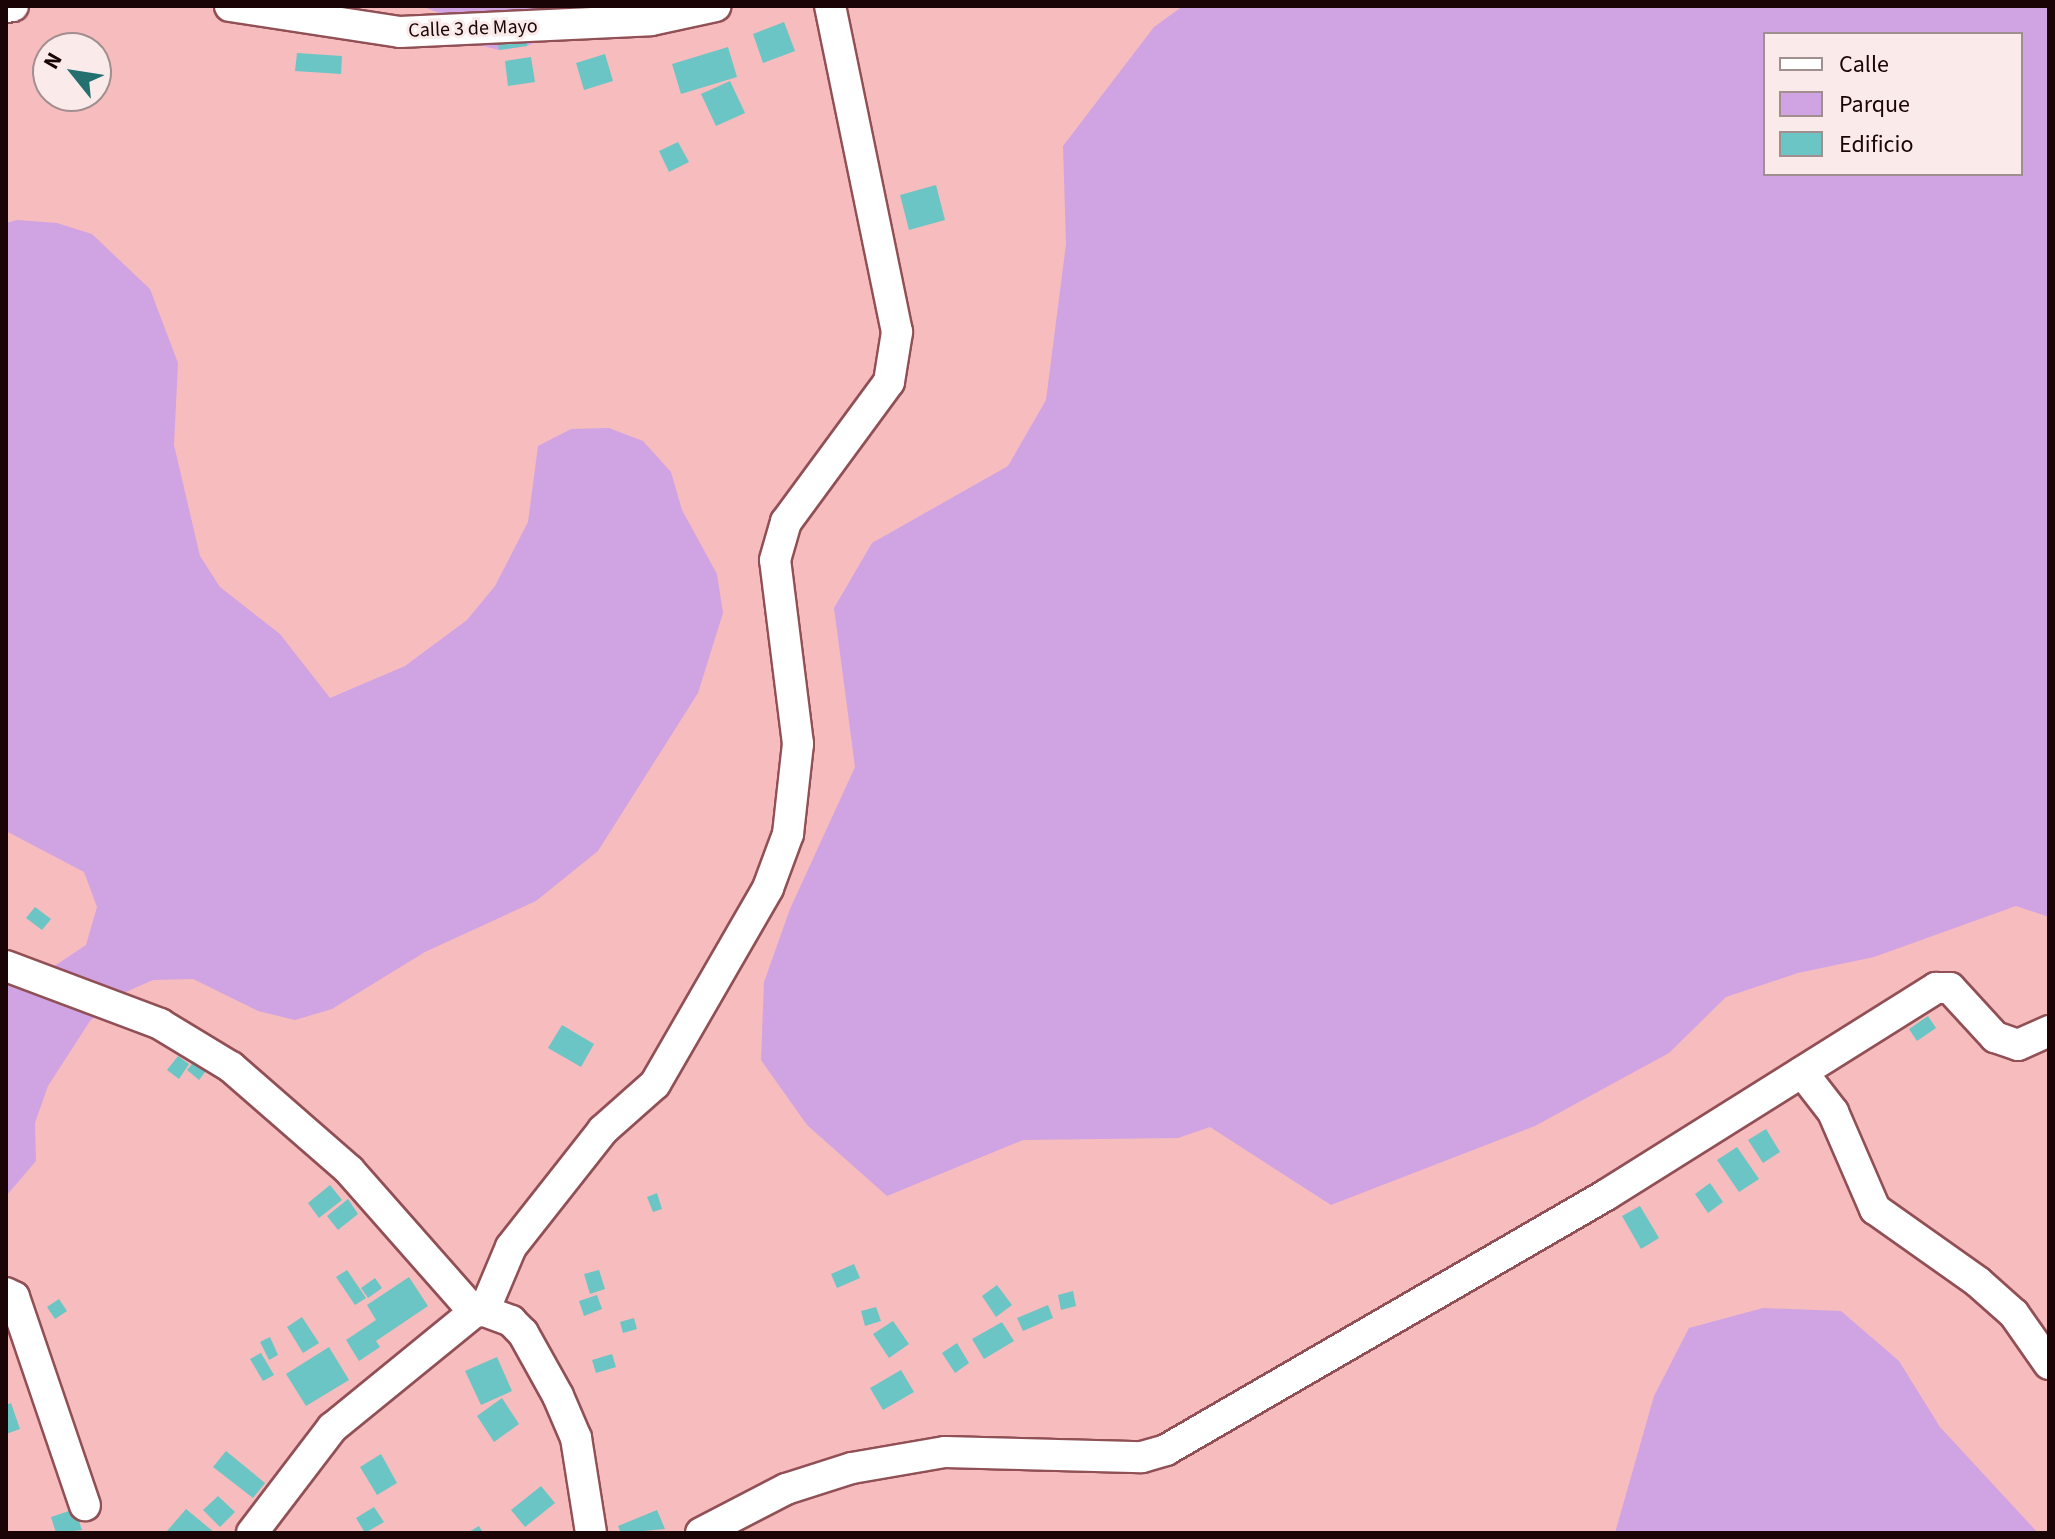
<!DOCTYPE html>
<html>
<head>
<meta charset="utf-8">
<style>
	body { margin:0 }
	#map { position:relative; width:2055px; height:1539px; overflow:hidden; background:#f7bcbe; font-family:"Source Sans 3",sans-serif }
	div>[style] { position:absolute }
	.green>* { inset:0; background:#d0a4e3 }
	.building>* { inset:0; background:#6bc5c5 }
	.roads { filter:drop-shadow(2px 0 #915055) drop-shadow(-2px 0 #915055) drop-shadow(0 2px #915055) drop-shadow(0 -2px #915055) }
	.minor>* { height:30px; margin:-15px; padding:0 15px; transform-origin:15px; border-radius:15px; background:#fff }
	span { translate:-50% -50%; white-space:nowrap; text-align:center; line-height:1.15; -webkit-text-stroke:6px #faeaea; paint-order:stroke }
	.street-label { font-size:20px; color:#1b0406 }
	.frame { position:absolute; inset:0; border:8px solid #1b0406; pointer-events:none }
	.legend { position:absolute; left:1763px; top:32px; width:260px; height:144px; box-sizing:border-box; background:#faeaea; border:2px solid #a18e8f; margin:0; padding:10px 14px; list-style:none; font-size:24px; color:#1b0406 }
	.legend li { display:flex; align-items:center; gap:16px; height:40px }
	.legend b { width:40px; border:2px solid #a18e8f }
	.north { position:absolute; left:32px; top:32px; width:80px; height:80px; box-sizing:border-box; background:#faeaea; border:2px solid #a18e8f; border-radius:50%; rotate:300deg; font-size:22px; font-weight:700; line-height:32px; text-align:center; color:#1b0406 }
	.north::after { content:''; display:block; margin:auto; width:28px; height:36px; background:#246f70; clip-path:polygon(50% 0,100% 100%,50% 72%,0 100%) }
</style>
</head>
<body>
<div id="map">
	<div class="green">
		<i style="clip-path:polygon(422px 6px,586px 6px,562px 30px,527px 46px,499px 50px,464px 41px,439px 13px)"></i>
		<i style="clip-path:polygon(evenodd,1183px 6px,2049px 6px,2049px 917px,2016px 906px,1874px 957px,1798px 973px,1726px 997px,1669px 1053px,1535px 1126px,1331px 1205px,1210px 1127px,1178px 1138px,1023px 1140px,887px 1196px,807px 1125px,761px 1060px,764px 982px,790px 909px,855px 767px,834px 608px,872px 543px,1008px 466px,1046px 400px,1066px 244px,1063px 146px,1154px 27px,1183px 6px,1765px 34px,2021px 34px,2021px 174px,1765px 174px,1765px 34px)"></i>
		<i style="clip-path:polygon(17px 220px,57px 223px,92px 234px,150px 289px,178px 363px,174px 445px,200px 556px,220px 587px,280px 634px,330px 698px,405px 666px,467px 620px,495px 586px,528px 522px,538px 446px,571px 429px,609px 428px,643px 441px,671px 472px,682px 510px,717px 574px,723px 613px,698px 693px,598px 851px,536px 901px,425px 952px,332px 1009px,295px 1020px,258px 1011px,193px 979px,153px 980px,119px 995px,90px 1021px,48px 1086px,35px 1123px,36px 1161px,6px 1196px,6px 979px,56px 965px,86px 945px,97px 907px,84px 872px,6px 831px,6px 223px)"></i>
		<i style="clip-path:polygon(1763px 1308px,1841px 1311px,1899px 1361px,1940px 1427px,2038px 1533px,1615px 1533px,1654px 1396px,1689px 1328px)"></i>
	</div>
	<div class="building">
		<i style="clip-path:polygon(784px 22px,795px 51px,763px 63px,753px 34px)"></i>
		<i style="clip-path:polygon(527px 40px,527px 46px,499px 50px,498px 44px)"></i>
		<i style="clip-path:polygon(728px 47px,737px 77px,681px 94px,672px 64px)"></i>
		<i style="clip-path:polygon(297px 53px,342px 56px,341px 74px,295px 71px)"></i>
		<i style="clip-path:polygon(605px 54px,613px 81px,584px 90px,576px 63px)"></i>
		<i style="clip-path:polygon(531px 57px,535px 82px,508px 86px,505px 61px)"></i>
		<i style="clip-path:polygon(730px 81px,745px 113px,716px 126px,701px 94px)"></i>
		<i style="clip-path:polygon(678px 142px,689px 162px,669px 172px,659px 151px)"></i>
		<i style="clip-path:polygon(936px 185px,945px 220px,909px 230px,900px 195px)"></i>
		<i style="clip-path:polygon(35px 907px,51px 919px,42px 930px,26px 918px)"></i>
		<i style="clip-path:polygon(1928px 1016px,1936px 1028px,1917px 1041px,1909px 1029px)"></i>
		<i style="clip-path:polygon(562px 1025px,594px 1044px,581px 1067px,548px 1048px)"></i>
		<i style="clip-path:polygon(178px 1056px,189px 1064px,179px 1079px,167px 1070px)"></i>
		<i style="clip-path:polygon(197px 1058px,209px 1067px,199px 1080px,187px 1070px)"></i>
		<i style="clip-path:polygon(1766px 1129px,1780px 1152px,1763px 1163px,1748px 1140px)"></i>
		<i style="clip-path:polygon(1737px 1147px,1759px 1179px,1739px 1192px,1717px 1160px)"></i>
		<i style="clip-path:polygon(1710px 1183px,1723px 1202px,1708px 1213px,1695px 1194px)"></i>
		<i style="clip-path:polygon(330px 1185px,342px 1200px,319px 1218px,308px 1203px)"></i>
		<i style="clip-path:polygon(657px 1193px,662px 1209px,653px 1212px,647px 1197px)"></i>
		<i style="clip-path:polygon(348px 1199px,358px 1214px,338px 1230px,327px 1216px)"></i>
		<i style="clip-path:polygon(1640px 1206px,1659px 1238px,1641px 1249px,1622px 1216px)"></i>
		<i style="clip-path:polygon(854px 1264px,860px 1278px,837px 1288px,831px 1274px)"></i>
		<i style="clip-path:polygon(347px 1270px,366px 1298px,355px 1305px,336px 1277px)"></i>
		<i style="clip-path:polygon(599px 1270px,605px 1289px,590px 1294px,584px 1274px)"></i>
		<i style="clip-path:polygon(409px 1277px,428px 1306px,376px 1341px,380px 1347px,359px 1361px,346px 1340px,376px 1320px,367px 1305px)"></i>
		<i style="clip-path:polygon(375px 1278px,382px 1288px,368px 1298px,361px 1288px)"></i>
		<i style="clip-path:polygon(997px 1285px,1012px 1305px,996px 1317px,982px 1296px)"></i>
		<i style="clip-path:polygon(1073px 1291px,1076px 1306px,1061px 1310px,1058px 1295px)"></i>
		<i style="clip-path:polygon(597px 1295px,602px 1309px,584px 1316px,579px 1301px)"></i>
		<i style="clip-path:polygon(59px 1299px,67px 1311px,55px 1319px,47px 1307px)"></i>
		<i style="clip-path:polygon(1048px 1305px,1053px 1318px,1023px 1331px,1017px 1318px)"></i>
		<i style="clip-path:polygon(876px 1307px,881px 1321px,865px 1326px,861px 1311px)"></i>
		<i style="clip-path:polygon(302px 1317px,319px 1343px,303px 1353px,287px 1327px)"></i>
		<i style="clip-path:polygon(634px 1318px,637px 1329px,623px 1333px,620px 1322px)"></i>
		<i style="clip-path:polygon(893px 1321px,909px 1344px,889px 1358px,873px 1334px)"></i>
		<i style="clip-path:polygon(1002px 1322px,1014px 1341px,984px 1359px,972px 1339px)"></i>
		<i style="clip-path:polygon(270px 1337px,278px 1355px,269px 1360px,260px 1342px)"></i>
		<i style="clip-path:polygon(957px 1343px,969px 1363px,955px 1373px,942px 1353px)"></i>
		<i style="clip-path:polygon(329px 1347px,349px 1380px,306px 1406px,286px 1374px)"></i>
		<i style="clip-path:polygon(261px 1353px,274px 1375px,263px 1381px,250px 1359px)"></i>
		<i style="clip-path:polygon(612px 1354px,616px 1367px,596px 1373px,592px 1360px)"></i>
		<i style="clip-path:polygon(497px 1357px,512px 1391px,481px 1405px,465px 1371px)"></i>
		<i style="clip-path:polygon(901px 1370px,914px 1392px,883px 1410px,870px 1388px)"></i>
		<i style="clip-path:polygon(502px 1398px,519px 1424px,494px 1442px,477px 1416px)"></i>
		<i style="clip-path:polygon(11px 1403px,20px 1429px,6px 1434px,6px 1405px)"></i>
		<i style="clip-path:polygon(226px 1451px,265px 1483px,253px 1498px,213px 1467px)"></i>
		<i style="clip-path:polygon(381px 1454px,397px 1483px,377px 1495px,360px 1467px)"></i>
		<i style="clip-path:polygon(541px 1486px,555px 1503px,525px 1527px,511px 1510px)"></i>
		<i style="clip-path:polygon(218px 1496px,235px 1512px,220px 1527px,203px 1510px)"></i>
		<i style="clip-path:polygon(374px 1507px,384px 1522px,365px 1533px,356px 1518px)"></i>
		<i style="clip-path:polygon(75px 1509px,82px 1530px,56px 1533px,51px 1517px)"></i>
		<i style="clip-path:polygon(186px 1509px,215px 1533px,167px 1531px)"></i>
		<i style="clip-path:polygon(657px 1510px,665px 1529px,621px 1533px,618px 1526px)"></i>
		<i style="clip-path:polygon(479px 1526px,483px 1533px,467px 1533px)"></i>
	</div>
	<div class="roads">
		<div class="minor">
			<i style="left:230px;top:6px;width:172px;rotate:8.7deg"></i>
			<i style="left:400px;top:32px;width:251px;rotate:-2.7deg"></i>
			<i style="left:651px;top:20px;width:66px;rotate:-12.2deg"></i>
			<i style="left:6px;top:7px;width:7px;rotate:-8deg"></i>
			<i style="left:6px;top:966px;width:165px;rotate:20.6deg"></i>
			<i style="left:160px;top:1024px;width:83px;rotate:31.2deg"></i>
			<i style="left:231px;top:1067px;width:157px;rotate:41.1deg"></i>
			<i style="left:349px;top:1170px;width:189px;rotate:48.6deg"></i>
			<i style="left:1802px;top:1072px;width:51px;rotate:52.2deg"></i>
			<i style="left:1833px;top:1112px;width:106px;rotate:66.6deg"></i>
			<i style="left:1875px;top:1209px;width:126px;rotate:35.3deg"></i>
			<i style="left:1978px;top:1282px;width:48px;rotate:41.6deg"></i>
			<i style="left:2014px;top:1314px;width:61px;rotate:55deg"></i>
			<i style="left:6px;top:1293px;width:9px;rotate:27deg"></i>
			<i style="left:14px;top:1297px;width:220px;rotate:71.2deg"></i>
			<i style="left:484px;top:1311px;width:69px;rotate:-67.1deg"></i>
			<i style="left:511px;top:1247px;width:149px;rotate:-51.8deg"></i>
			<i style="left:603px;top:1130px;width:69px;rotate:-41.5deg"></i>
			<i style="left:655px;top:1084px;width:226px;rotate:-60deg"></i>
			<i style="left:768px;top:888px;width:58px;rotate:-69.7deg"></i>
			<i style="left:788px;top:834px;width:91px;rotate:-83.7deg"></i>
			<i style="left:798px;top:744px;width:185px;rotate:-97.1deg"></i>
			<i style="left:775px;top:560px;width:40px;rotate:-74deg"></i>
			<i style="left:786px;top:522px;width:174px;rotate:-53.7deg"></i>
			<i style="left:889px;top:382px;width:51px;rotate:-80.9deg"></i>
			<i style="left:897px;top:332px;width:333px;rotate:-101.6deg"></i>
			<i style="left:252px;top:1533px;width:132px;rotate:-52.7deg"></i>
			<i style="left:332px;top:1428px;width:183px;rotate:-39.2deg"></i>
			<i style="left:474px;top:1312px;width:10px;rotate:-6deg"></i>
			<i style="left:484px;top:1311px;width:29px;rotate:20deg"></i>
			<i style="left:511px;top:1321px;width:17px;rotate:45deg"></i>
			<i style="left:523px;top:1333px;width:72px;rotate:60.9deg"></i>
			<i style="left:558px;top:1396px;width:46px;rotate:66.8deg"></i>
			<i style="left:576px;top:1438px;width:96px;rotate:81deg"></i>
			<i style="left:701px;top:1533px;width:96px;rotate:-27.4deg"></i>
			<i style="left:786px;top:1489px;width:69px;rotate:-17.7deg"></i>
			<i style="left:852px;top:1468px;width:94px;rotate:-9.8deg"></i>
			<i style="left:945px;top:1452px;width:197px;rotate:1.5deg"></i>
			<i style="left:1142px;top:1457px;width:25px;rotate:-16deg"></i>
			<i style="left:1166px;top:1450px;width:509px;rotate:-30.09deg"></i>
			<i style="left:1606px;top:1195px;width:390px;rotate:-32.1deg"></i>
			<i style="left:1936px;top:988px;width:14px"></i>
			<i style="left:1950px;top:988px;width:67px;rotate:47.4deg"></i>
			<i style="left:1995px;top:1037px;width:24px;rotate:19deg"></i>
			<i style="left:2018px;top:1045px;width:34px;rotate:-24deg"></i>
		</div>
	</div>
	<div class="street-label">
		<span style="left:473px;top:29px;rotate:-2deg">Calle 3 de Mayo</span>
	</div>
	<div class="frame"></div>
	<ul class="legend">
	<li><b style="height:10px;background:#fff"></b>Calle</li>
	<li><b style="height:22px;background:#d0a4e3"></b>Parque</li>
	<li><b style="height:22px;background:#6bc5c5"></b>Edificio</li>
	</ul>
	<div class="north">N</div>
</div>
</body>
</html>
